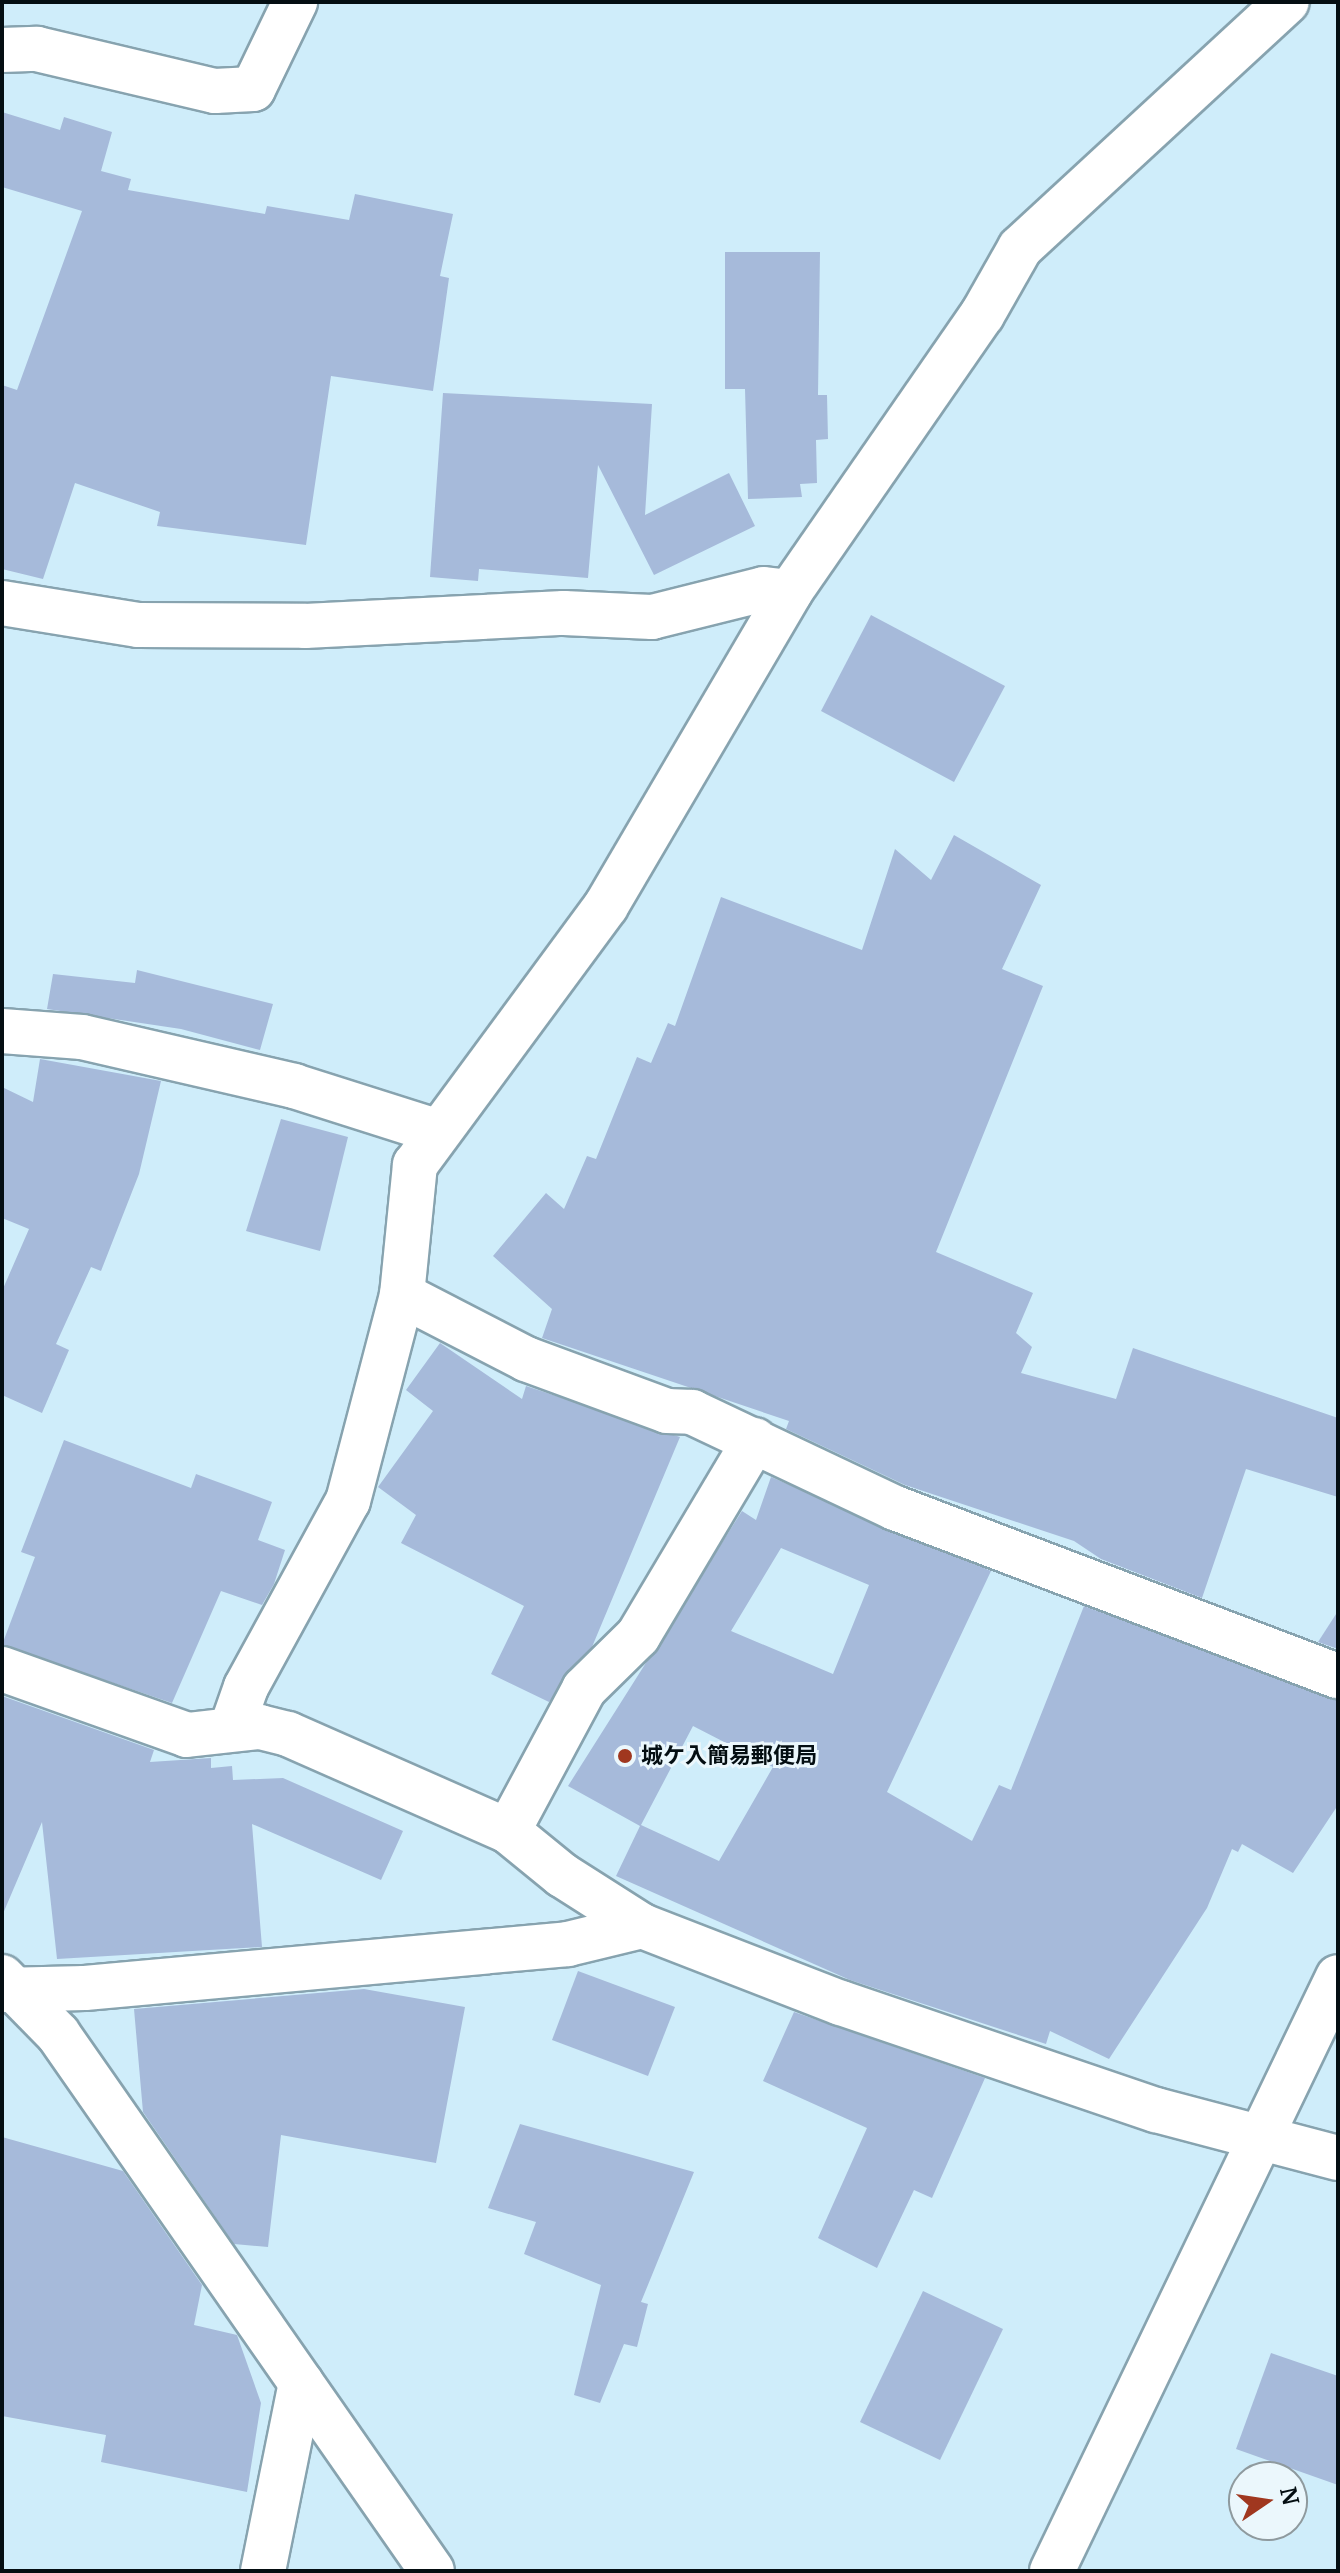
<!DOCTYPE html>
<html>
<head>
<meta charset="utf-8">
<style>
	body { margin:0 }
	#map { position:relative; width:1340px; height:2573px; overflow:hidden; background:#cfedfa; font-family:Merriweather,"Noto Sans JP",serif }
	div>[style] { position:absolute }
	.building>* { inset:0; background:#a6bada }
	.roads { filter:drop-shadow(2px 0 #87a3af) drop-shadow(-2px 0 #87a3af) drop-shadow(0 2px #87a3af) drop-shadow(0 -2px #87a3af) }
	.street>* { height:44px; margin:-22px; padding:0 22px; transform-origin:22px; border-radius:22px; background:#fff }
	.secondary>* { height:44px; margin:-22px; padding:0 22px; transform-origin:22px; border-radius:22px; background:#fff }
	.dots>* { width:22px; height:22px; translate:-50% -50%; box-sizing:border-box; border:4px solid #ebf7fc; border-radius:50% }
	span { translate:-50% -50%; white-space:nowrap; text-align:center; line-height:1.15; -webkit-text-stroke:6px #ebf7fc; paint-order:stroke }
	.poi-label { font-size:22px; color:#040e12; font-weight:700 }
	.left { translate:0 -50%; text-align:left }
	.frame { position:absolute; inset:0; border:4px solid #040e12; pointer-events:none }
	.north { position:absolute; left:1228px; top:2461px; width:80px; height:80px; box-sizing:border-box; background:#ebf7fc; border:2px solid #8f9a9e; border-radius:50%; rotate:77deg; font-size:22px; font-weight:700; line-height:32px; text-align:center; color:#040e12 }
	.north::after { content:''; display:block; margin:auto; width:28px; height:36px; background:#a0371f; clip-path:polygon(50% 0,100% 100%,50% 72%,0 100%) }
</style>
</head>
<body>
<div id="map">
	<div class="building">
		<i style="clip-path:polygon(2px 112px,60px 130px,64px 117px,112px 132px,101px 171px,131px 179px,128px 190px,265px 214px,267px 206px,349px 220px,355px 194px,453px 214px,440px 276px,449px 278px,433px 391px,331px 376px,306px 545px,157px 526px,160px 512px,75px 483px,43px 579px,2px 569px,2px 385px,17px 390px,82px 211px,2px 187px)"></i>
		<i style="clip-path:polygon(725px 252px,820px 252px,818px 395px,827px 395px,828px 439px,816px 440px,817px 483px,800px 484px,802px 497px,748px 499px,745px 389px,725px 389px)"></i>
		<i style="clip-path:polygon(443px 393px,652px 404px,645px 515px,729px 473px,755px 526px,654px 575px,598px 465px,588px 578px,479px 569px,478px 581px,430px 577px)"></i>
		<i style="clip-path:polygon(871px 615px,1005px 686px,954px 782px,821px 711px)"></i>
		<i style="clip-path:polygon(954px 835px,1041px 885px,1002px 969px,1043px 986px,936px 1252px,1033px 1293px,1016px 1333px,1032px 1347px,1021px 1373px,1116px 1399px,1133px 1348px,1338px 1418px,1338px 1497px,1246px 1469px,1202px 1598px,1101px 1559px,1074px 1541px,905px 1485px,786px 1429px,789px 1421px,542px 1338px,552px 1309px,493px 1256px,546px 1193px,564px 1209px,587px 1156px,596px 1159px,637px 1057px,651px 1063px,668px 1023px,675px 1026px,721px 897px,862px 950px,895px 849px,931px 880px)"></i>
		<i style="clip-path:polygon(137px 970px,273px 1004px,260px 1050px,181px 1029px,47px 1009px,53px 974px,135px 983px)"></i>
		<i style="clip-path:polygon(40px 1059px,161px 1081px,139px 1174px,101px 1271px,91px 1267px,56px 1344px,69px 1350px,42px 1413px,2px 1395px,2px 1291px,29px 1229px,2px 1218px,2px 1087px,33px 1102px)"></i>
		<i style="clip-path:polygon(281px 1119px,348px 1137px,320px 1251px,246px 1231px)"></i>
		<i style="clip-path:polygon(440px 1343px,522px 1399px,526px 1386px,680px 1437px,592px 1647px,549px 1702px,491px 1674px,524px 1606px,401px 1543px,416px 1515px,378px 1487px,433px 1411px,406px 1390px)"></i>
		<i style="clip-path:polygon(64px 1440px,191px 1488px,196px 1474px,272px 1502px,258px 1540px,285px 1550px,274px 1584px,262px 1605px,221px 1591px,172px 1703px,2px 1645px,35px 1557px,21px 1552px)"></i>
		<i style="clip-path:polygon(evenodd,771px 1477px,991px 1571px,887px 1792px,972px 1841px,999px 1785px,1011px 1790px,1084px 1606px,1338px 1700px,1338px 1805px,1293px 1873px,1242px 1844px,1238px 1852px,1232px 1849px,1207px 1908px,1109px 2059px,1050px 2031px,1046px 2044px,850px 1980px,616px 1876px,640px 1826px,568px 1786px,742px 1511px,756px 1520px,771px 1477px,781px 1548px,869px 1585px,833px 1674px,731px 1631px,781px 1548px,771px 1477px,693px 1726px,773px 1767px,719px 1861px,641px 1825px,693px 1726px)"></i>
		<i style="clip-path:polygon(1338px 1611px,1338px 1649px,1318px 1642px)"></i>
		<i style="clip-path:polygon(2px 1696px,154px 1750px,150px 1762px,211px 1758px,211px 1768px,232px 1766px,233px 1780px,283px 1778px,403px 1831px,381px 1880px,252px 1824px,262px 1947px,57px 1959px,42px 1822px,2px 1916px)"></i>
		<i style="clip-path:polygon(578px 1971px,675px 2007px,648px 2076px,552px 2040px)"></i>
		<i style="clip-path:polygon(364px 1989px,465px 2007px,436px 2163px,281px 2135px,268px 2247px,234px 2244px,143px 2112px,134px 2009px)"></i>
		<i style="clip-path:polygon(794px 2012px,985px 2078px,932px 2198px,914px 2190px,877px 2268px,818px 2238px,867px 2128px,763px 2081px)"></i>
		<i style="clip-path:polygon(520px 2124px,694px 2172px,641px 2302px,648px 2304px,637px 2347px,624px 2344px,600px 2403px,574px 2395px,601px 2285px,524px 2254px,536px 2222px,488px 2208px)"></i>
		<i style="clip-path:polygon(2px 2137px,123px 2171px,202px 2285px,194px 2325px,237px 2335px,261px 2403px,247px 2492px,101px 2462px,106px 2435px,2px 2416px)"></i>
		<i style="clip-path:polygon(923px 2291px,1003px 2329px,940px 2460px,860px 2422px)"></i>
		<i style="clip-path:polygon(1271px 2353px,1338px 2376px,1338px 2485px,1236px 2449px)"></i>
	</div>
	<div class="roads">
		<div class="street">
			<i style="left:2px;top:50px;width:35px;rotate:-2deg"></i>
			<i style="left:37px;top:49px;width:183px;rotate:13.3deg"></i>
			<i style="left:215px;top:91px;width:38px;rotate:-3deg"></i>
			<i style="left:253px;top:89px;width:97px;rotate:-64.2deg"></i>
			<i style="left:2px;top:603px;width:138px;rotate:9.2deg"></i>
			<i style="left:138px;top:625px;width:167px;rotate:0.3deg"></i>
			<i style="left:305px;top:626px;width:259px;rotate:-2.9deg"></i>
			<i style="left:564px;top:613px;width:88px;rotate:2.6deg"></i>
			<i style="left:652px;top:617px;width:115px;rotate:-14deg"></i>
			<i style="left:764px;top:589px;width:26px;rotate:7deg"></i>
			<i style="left:2px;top:1031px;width:80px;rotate:4.3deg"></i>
			<i style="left:82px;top:1037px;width:218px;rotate:13deg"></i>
			<i style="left:294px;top:1086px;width:149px;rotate:17.6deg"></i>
			<i style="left:402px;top:1295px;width:140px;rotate:27.3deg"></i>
			<i style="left:526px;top:1359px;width:150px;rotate:20.2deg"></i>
			<i style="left:667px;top:1411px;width:25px;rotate:2deg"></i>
			<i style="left:692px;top:1412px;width:225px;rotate:25.3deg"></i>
			<i style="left:895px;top:1508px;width:474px;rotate:20.8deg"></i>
			<i style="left:2px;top:1669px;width:196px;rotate:19.6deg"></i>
			<i style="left:187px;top:1735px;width:73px;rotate:-6.3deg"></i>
			<i style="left:260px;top:1727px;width:29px;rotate:14deg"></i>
			<i style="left:288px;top:1734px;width:240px;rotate:23.8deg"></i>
			<i style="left:508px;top:1831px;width:70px;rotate:39.2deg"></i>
			<i style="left:562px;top:1875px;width:95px;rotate:32.5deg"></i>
			<i style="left:642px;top:1926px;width:213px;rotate:21.2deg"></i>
			<i style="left:841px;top:2003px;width:333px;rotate:18.8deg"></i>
			<i style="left:1156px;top:2110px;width:188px;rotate:14.8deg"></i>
			<i style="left:232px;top:1727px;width:42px;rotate:-70.7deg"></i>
			<i style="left:246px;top:1687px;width:212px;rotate:-61.3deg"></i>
			<i style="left:348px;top:1501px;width:213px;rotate:-75.3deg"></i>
			<i style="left:402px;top:1295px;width:131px;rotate:-84.3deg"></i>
			<i style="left:415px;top:1165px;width:322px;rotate:-53.6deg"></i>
			<i style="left:606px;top:906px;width:364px;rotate:-59.6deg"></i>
			<i style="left:790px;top:592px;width:337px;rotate:-55.3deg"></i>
			<i style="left:982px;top:315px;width:77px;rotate:-60.4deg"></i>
			<i style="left:1020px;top:248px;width:363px;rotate:-42.7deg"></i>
			<i style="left:508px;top:1831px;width:161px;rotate:-61.8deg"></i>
			<i style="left:584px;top:1689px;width:76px;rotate:-44.5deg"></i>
			<i style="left:638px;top:1636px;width:228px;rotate:-59.2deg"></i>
			<i style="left:2px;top:1977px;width:80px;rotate:45.5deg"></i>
			<i style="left:58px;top:2034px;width:654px;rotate:55.14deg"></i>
			<i style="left:2px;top:1990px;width:83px;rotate:-1.4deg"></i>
			<i style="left:85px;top:1988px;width:485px;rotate:-5.2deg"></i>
			<i style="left:568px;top:1944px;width:76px;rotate:-13.7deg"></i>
			<i style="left:263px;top:2571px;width:192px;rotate:-78.6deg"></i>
		</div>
		<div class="secondary">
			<i style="left:1052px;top:2571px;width:659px;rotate:-64.29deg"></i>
		</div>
	</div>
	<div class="dots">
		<i style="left:625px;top:1756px;background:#a0371f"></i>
	</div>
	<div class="poi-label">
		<span class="left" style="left:641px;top:1756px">城ケ入簡易郵便局</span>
	</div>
	<div class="frame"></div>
	<div class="north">N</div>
</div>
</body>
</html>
